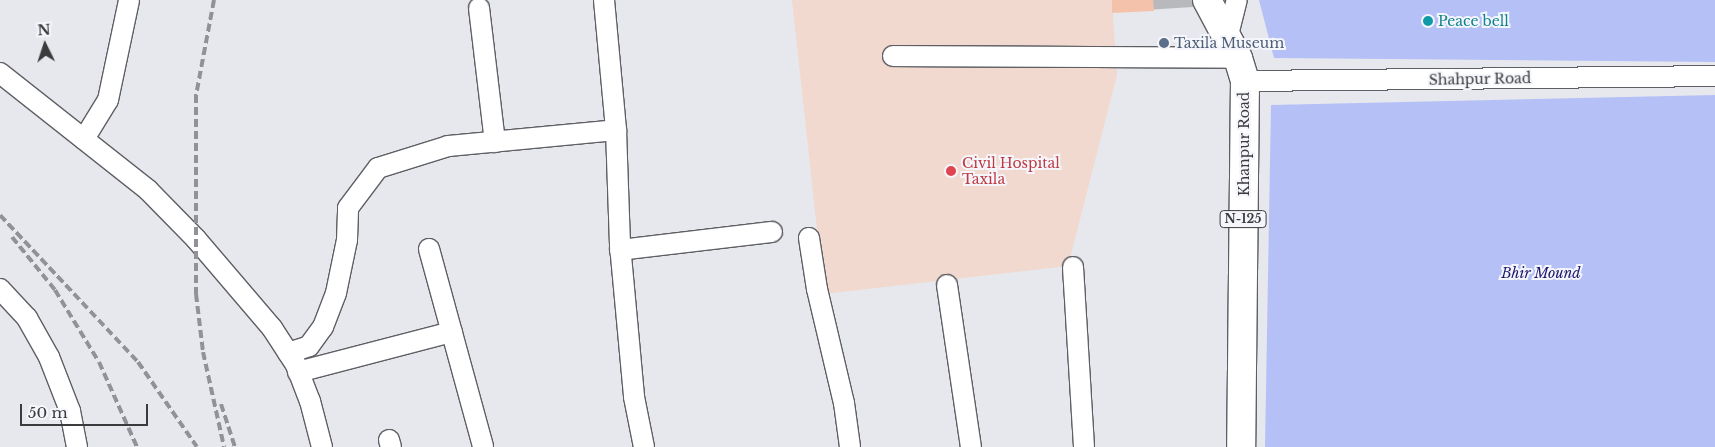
<!DOCTYPE html>
<html>
<head>
<meta charset="utf-8">
<style>
	body { margin:0 }
	#map { position:relative; width:1715px; height:447px; overflow:hidden; background:#e7e8ed; font-family:"Libre Baskerville",serif }
	div>[style] { position:absolute }
	.medical>* { inset:0; background:#f1d9cf }
	.green>* { inset:0; background:#b5c0f7 }
	.shadow>* { inset:0; background:#0003 }
	.building>* { inset:0; background:#f4c2ab }
	.roads { filter:drop-shadow(1px 0 #5e5f64) drop-shadow(-1px 0 #5e5f64) drop-shadow(0 1px #5e5f64) drop-shadow(0 -1px #5e5f64) }
	.minor>* { height:20px; margin:-10px; padding:0 10px; transform-origin:10px; border-radius:10px; background:#fff }
	.highway>* { height:28px; margin:-14px; padding:0 14px; transform-origin:14px; border-radius:14px; background:#fff }
	.rail>* { height:4px; margin-top:-2px; transform-origin:0; background:repeating-linear-gradient(90deg,#919295 0 8px,transparent 0 12px) }
	.dots>* { width:14px; height:14px; translate:-50% -50%; box-sizing:border-box; border:2px solid #f5f6fb; border-radius:50% }
	span { translate:-50% -50%; white-space:nowrap; text-align:center; line-height:1.15; -webkit-text-stroke:4px #f5f6fb; paint-order:stroke }
	.shield-label span { padding:1px 4px; background:#f5f6fb; border:1px solid; border-radius:4px; -webkit-text-stroke-width:0 }
	.shield-label { font-size:12px; color:#3b3b3d; font-weight:700 }
	.culture-label { font-size:14px; color:#0d838f }
	.left { translate:0 -50%; text-align:left }
	.service-label { font-size:14px; color:#4e5e75 }
	.street-label { font-size:14px; color:#3b3b3d }
	.health-label { font-size:14px; color:#be3a42 }
	.park-label { font-size:14px; color:#1e186d; font-style:italic }
	.north { position:absolute; left:20px; top:20px; width:50px; height:50px; -webkit-text-stroke:4px #f5f6fb; paint-order:stroke; rotate:356deg; font-size:14px; font-weight:700; line-height:20px; text-align:center; color:#3b3b3d }
	.north::after { content:''; display:block; margin:auto; width:18px; height:22px; background:#3b3b3d; clip-path:polygon(50% 0,100% 100%,50% 72%,0 100%) }
	.scale { position:absolute; left:20px; top:404px; width:128px; height:22px; box-sizing:border-box; border:2px solid #3b3b3d; border-top:0; padding-left:6px; font-size:15px; line-height:18px; white-space:nowrap; color:#3b3b3d; -webkit-text-stroke:4px #f5f6fb; paint-order:stroke }
</style>
</head>
<body>
<div id="map">
	<div class="medical">
		<i style="clip-path:polygon(792px 0,1112px 0,1117px 75px,1068px 266px,824px 294px)"></i>
	</div>
	<div class="green">
		<i style="clip-path:polygon(1259px 0,1715px 0,1715px 62px,1274px 58px)"></i>
		<i style="clip-path:polygon(1715px 95px,1715px 447px,1265px 447px,1271px 105px)"></i>
	</div>
	<div class="shadow">
		<i style="clip-path:polygon(1114px 0,1200px 0,1193px 7px,1114px 12px)"></i>
	</div>
	<div class="building">
		<i style="clip-path:polygon(1112px 0,1153px 0,1154px 11px,1112px 13px)"></i>
	</div>
	<div class="roads">
		<div class="minor">
			<i style="left:604px;top:0;width:131px;rotate:84.7deg"></i>
			<i style="left:616px;top:130px;width:115px;rotate:88deg"></i>
			<i style="left:620px;top:245px;width:153px;rotate:84.7deg"></i>
			<i style="left:634px;top:397px;width:51px;rotate:78.7deg"></i>
			<i style="left:479px;top:8px;width:135px;rotate:83.2deg"></i>
			<i style="left:1228px;top:35px;width:36px;rotate:-76deg"></i>
			<i style="left:893px;top:56px;width:345px;rotate:0.3deg"></i>
			<i style="left:0;top:73px;width:189px;rotate:38.3deg"></i>
			<i style="left:148px;top:190px;width:69px;rotate:45.6deg"></i>
			<i style="left:196px;top:239px;width:117px;rotate:49.5deg"></i>
			<i style="left:272px;top:328px;width:44px;rotate:57deg"></i>
			<i style="left:296px;top:365px;width:39px;rotate:69deg"></i>
			<i style="left:310px;top:401px;width:48px;rotate:75.4deg"></i>
			<i style="left:1245px;top:81px;width:470px;rotate:-0.6deg"></i>
			<i style="left:84px;top:139px;width:46px;rotate:-58.4deg"></i>
			<i style="left:108px;top:100px;width:102px;rotate:-78.1deg"></i>
			<i style="left:809px;top:238px;width:52px;rotate:81.1deg"></i>
			<i style="left:817px;top:289px;width:117px;rotate:76.7deg"></i>
			<i style="left:844px;top:403px;width:44px;rotate:82.2deg"></i>
			<i style="left:429px;top:249px;width:205px;rotate:74.7deg"></i>
			<i style="left:620px;top:250px;width:153px;rotate:-6.8deg"></i>
			<i style="left:1073px;top:267px;width:180px;rotate:86.5deg"></i>
			<i style="left:947px;top:285px;width:164px;rotate:81.6deg"></i>
			<i style="left:0;top:289px;width:40px;rotate:47deg"></i>
			<i style="left:27px;top:318px;width:45px;rotate:60.6deg"></i>
			<i style="left:49px;top:357px;width:58px;rotate:68.7deg"></i>
			<i style="left:70px;top:411px;width:37px;rotate:79deg"></i>
			<i style="left:288px;top:353px;width:22px;rotate:-18deg"></i>
			<i style="left:309px;top:346px;width:24px;rotate:-54deg"></i>
			<i style="left:323px;top:327px;width:36px;rotate:-69deg"></i>
			<i style="left:336px;top:293px;width:54px;rotate:-78.3deg"></i>
			<i style="left:347px;top:240px;width:32px;rotate:-88deg"></i>
			<i style="left:348px;top:208px;width:50px;rotate:-53.1deg"></i>
			<i style="left:378px;top:168px;width:73px;rotate:-17.4deg"></i>
			<i style="left:448px;top:146px;width:169px;rotate:-5.4deg"></i>
			<i style="left:298px;top:372px;width:159px;rotate:-14.6deg"></i>
			<i style="left:389px;top:440px;width:7px;rotate:74deg"></i>
		</div>
		<div class="highway">
			<i style="left:1207px;top:0;width:66px;rotate:61.9deg"></i>
			<i style="left:1238px;top:58px;width:24px;rotate:73deg"></i>
			<i style="left:1245px;top:81px;width:366px;rotate:90.6deg"></i>
		</div>
	</div>
	<div class="rail">
		<i style="left:214px;top:0;width:97px;rotate:100.7deg"></i>
		<i style="left:196px;top:95px;width:199px;rotate:90deg"></i>
		<i style="left:196px;top:294px;width:58px;rotate:83.1deg"></i>
		<i style="left:203px;top:352px;width:97px;rotate:77.5deg"></i>
		<i style="left:0;top:215px;width:202px;rotate:46.8deg"></i>
		<i style="left:138px;top:362px;width:103px;rotate:55.2deg"></i>
		<i style="left:12px;top:237px;width:68px;rotate:50.9deg"></i>
		<i style="left:55px;top:290px;width:84px;rotate:58.6deg"></i>
		<i style="left:99px;top:362px;width:93px;rotate:65.9deg"></i>
		<i style="left:221px;top:404px;width:45px;rotate:72deg"></i>
	</div>
	<div class="dots">
		<i style="left:1428px;top:21px;background:#0f9aa8"></i>
		<i style="left:1164px;top:43px;background:#5c6f8a"></i>
		<i style="left:951px;top:171px;background:#e0444e"></i>
	</div>
	<div class="shield-label">
		<span style="left:1243px;top:219px">N-125</span>
	</div>
	<div class="culture-label">
		<span class="left" style="left:1438px;top:21px">Peace bell</span>
	</div>
	<div class="service-label">
		<span class="left" style="left:1174px;top:43px">Taxila Museum</span>
	</div>
	<div class="street-label">
		<span style="left:1480px;top:79px;rotate:-1deg">Shahpur Road</span>
		<span style="left:1244px;top:144px;rotate:-90deg">Khanpur Road</span>
	</div>
	<div class="health-label">
		<span class="left" style="left:962px;top:171px">Civil Hospital<br>Taxila</span>
	</div>
	<div class="park-label">
		<span style="left:1541px;top:273px">Bhir Mound</span>
	</div>
	<div class="north">N</div>
	<div class="scale">50 m</div>
</div>
</body>
</html>
